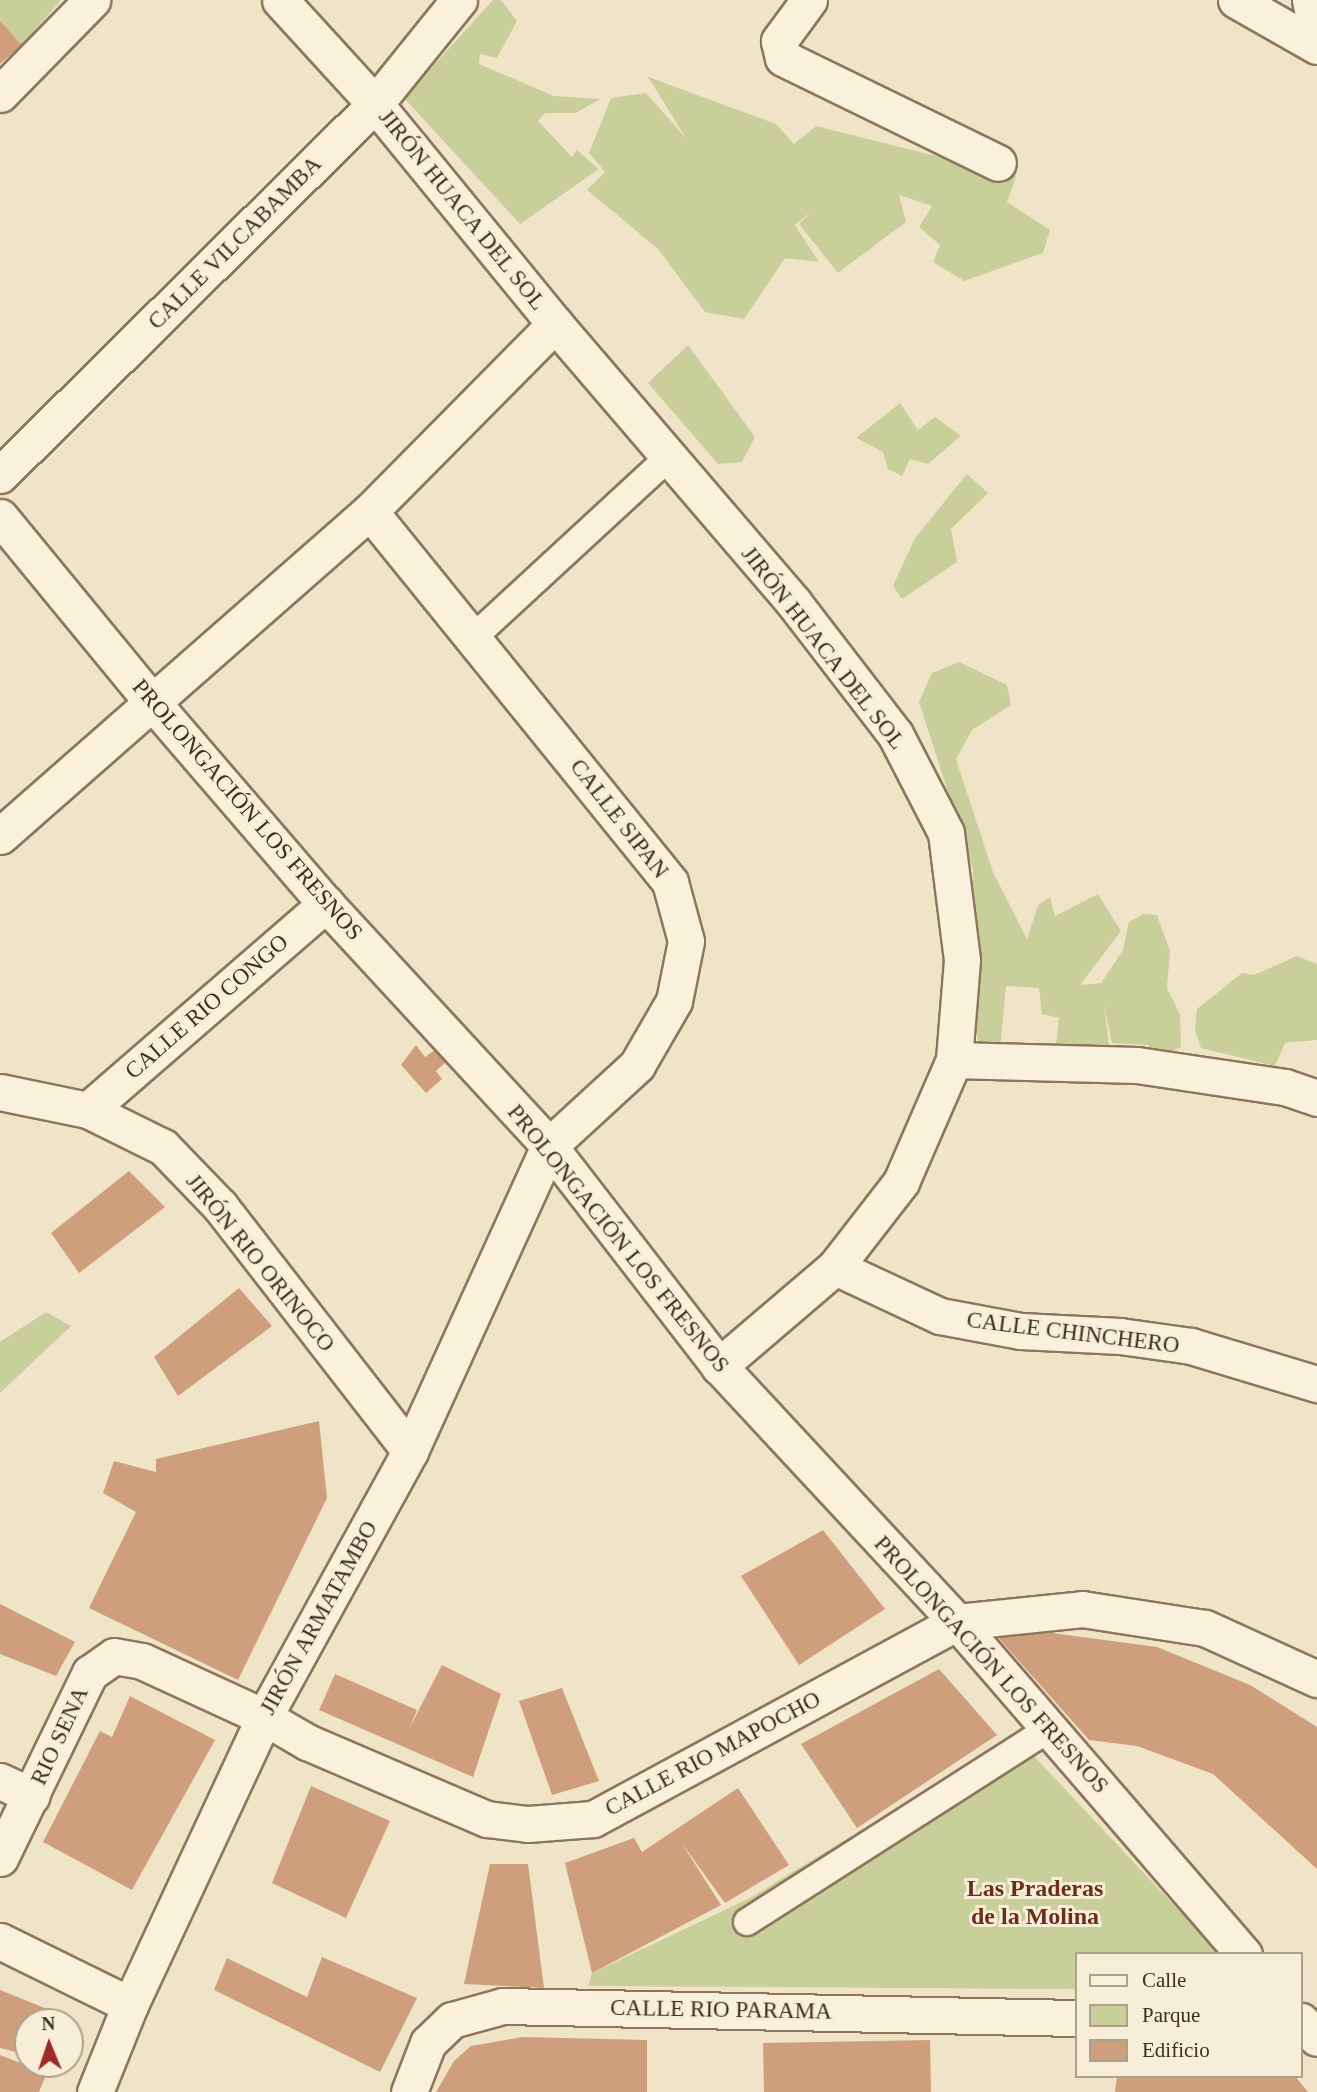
<!DOCTYPE html>
<html>
<head>
<meta charset="utf-8">
<style>
	body { margin:0 }
	#map { position:relative; width:1317px; height:2092px; overflow:hidden; background:#f0e4c8; font-family:"Times New Roman",serif }
	div>[style] { position:absolute }
	.green>* { inset:0; background:#c9cf9b }
	.building>* { inset:0; background:#cf9f7d }
	.roads { filter:drop-shadow(2px 0 #8d765c) drop-shadow(-2px 0 #8d765c) drop-shadow(0 2px #8d765c) drop-shadow(0 -2px #8d765c) }
	.pedestrian>* { height:26px; margin:-13px; padding:0 13px; transform-origin:13px; border-radius:13px; background:#faf1dc }
	.minor>* { height:35px; margin:-17.5px; padding:0 17.5px; transform-origin:17.5px; border-radius:17.5px; background:#faf1dc }
	span { translate:-50% -50%; white-space:nowrap; text-align:center; line-height:1.15; -webkit-text-stroke:6px #f7eed8; paint-order:stroke }
	.street-label { font-size:23px; color:#3d2e20 }
	.neighbourhood-label { font-size:24px; color:#6b2e1e; font-weight:700 }
	.legend { position:absolute; left:1075px; top:1952px; width:228px; height:126px; box-sizing:border-box; background:#f7eed8; border:2px solid #ada18e; margin:0; padding:9px 12px; list-style:none; font-size:21px; color:#3d2e20 }
	.legend li { display:flex; align-items:center; gap:14px; height:35px }
	.legend b { width:35px; border:2px solid #ada18e }
	.north { position:absolute; left:14px; top:2008px; width:70px; height:70px; box-sizing:border-box; background:#f7eed8; border:2px solid #ada18e; border-radius:50%; rotate:358deg; font-size:19px; font-weight:700; line-height:28px; text-align:center; color:#3d2e20 }
	.north::after { content:''; display:block; margin:auto; width:24px; height:32px; background:#9e2a2b; clip-path:polygon(50% 0,100% 100%,50% 72%,0 100%) }
</style>
</head>
<body>
<div id="map">
	<div class="green">
		<i style="clip-path:polygon(0 0,61px 0,22px 45px,0 22px)"></i>
		<i style="clip-path:polygon(493px 0,501px 0,517px 21px,497px 58px,480px 54px,479px 64px,554px 96px,600px 99px,576px 113px,545px 113px,538px 121px,572px 157px,577px 150px,599px 169px,520px 224px,404px 98px)"></i>
		<i style="clip-path:polygon(648px 77px,776px 124px,794px 144px,816px 126px,1016px 176px,1007px 202px,1050px 230px,1043px 253px,964px 281px,933px 262px,940px 245px,919px 227px,932px 206px,899px 195px,906px 222px,838px 273px,799px 224px,812px 211px,795px 225px,819px 262px,785px 258px,744px 319px,705px 312px,658px 249px,587px 190px,605px 172px,589px 153px,611px 98px,646px 93px,686px 138px)"></i>
		<i style="clip-path:polygon(688px 345px,755px 437px,742px 462px,718px 464px,648px 383px)"></i>
		<i style="clip-path:polygon(900px 403px,918px 430px,935px 417px,961px 436px,928px 464px,910px 459px,902px 476px,888px 469px,883px 452px,856px 438px)"></i>
		<i style="clip-path:polygon(967px 474px,988px 493px,951px 529px,957px 562px,902px 599px,893px 586px,915px 538px)"></i>
		<i style="clip-path:polygon(959px 662px,1007px 685px,1011px 705px,972px 730px,956px 759px,993px 872px,1027px 939px,1038px 905px,1050px 897px,1055px 916px,1098px 894px,1121px 931px,1080px 985px,1101px 983px,1123px 950px,1129px 922px,1144px 914px,1157px 915px,1170px 951px,1167px 988px,1180px 1015px,1181px 1047px,1160px 1057px,1148px 1045px,1112px 1043px,1104px 1004px,1109px 1046px,1055px 1053px,1059px 1018px,1042px 1014px,1039px 988px,1006px 986px,1000px 1050px,979px 1048px,973px 1003px,973px 869px,919px 702px,932px 673px)"></i>
		<i style="clip-path:polygon(1297px 956px,1317px 964px,1317px 1040px,1285px 1043px,1275px 1066px,1201px 1048px,1195px 1030px,1197px 1009px,1242px 973px,1254px 975px)"></i>
		<i style="clip-path:polygon(46px 1312px,71px 1326px,0 1393px,0 1342px)"></i>
		<i style="clip-path:polygon(1015px 1736px,1220px 1954px,1077px 1954px,1077px 1989px,588px 1986px,592px 1973px,750px 1898px)"></i>
	</div>
	<div class="building">
		<i style="clip-path:polygon(0 21px,22px 45px,0 64px)"></i>
		<i style="clip-path:polygon(416px 1045px,425px 1057px,435px 1050px,445px 1063px,436px 1071px,442px 1079px,426px 1093px,401px 1065px)"></i>
		<i style="clip-path:polygon(129px 1171px,165px 1207px,79px 1273px,51px 1233px)"></i>
		<i style="clip-path:polygon(239px 1288px,272px 1326px,178px 1396px,154px 1357px)"></i>
		<i style="clip-path:polygon(319px 1421px,327px 1498px,238px 1680px,89px 1608px,136px 1512px,103px 1493px,114px 1461px,156px 1472px,156px 1459px)"></i>
		<i style="clip-path:polygon(823px 1530px,885px 1609px,799px 1665px,741px 1576px)"></i>
		<i style="clip-path:polygon(0 1604px,75px 1642px,56px 1676px,0 1654px)"></i>
		<i style="clip-path:polygon(1045px 1632px,1157px 1647px,1250px 1685px,1317px 1727px,1317px 1869px,1213px 1774px,1137px 1746px,1089px 1740px,995px 1634px)"></i>
		<i style="clip-path:polygon(442px 1665px,501px 1694px,473px 1777px,319px 1710px,335px 1674px,417px 1710px,409px 1729px)"></i>
		<i style="clip-path:polygon(939px 1669px,997px 1735px,857px 1828px,801px 1744px)"></i>
		<i style="clip-path:polygon(562px 1688px,599px 1781px,552px 1795px,519px 1701px)"></i>
		<i style="clip-path:polygon(130px 1696px,215px 1740px,132px 1890px,43px 1842px,100px 1731px,112px 1737px)"></i>
		<i style="clip-path:polygon(311px 1786px,390px 1821px,346px 1918px,272px 1883px)"></i>
		<i style="clip-path:polygon(738px 1788px,789px 1865px,725px 1903px,681px 1842px,721px 1905px,592px 1973px,565px 1863px,634px 1838px,642px 1852px)"></i>
		<i style="clip-path:polygon(490px 1864px,528px 1864px,544px 1988px,464px 1984px)"></i>
		<i style="clip-path:polygon(322px 1957px,417px 1998px,380px 2072px,214px 1990px,227px 1958px,307px 1997px)"></i>
		<i style="clip-path:polygon(0 1990px,67px 2017px,65px 2022px,28px 2022px,28px 2055px,0 2048px)"></i>
		<i style="clip-path:polygon(523px 2037px,647px 2040px,647px 2092px,436px 2092px,454px 2061px,471px 2046px)"></i>
		<i style="clip-path:polygon(930px 2040px,931px 2092px,764px 2092px,763px 2043px)"></i>
		<i style="clip-path:polygon(0 2055px,47px 2073px,39px 2092px,0 2092px)"></i>
		<i style="clip-path:polygon(1117px 2076px,1295px 2076px,1308px 2092px,1115px 2092px)"></i>
	</div>
	<div class="roads">
		<div class="pedestrian">
			<i style="left:475px;top:636px;width:264px;rotate:-42.7deg"></i>
			<i style="left:747px;top:1922px;width:360px;rotate:-32.6deg"></i>
		</div>
		<div class="minor">
			<i style="left:280px;top:0;width:141px;rotate:47.6deg"></i>
			<i style="left:375px;top:104px;width:284px;rotate:50.7deg"></i>
			<i style="left:555px;top:324px;width:367px;rotate:49.4deg"></i>
			<i style="left:794px;top:603px;width:165px;rotate:52.4deg"></i>
			<i style="left:895px;top:734px;width:111px;rotate:62.7deg"></i>
			<i style="left:946px;top:833px;width:128px;rotate:82.8deg"></i>
			<i style="left:962px;top:960px;width:100px;rotate:94.6deg"></i>
			<i style="left:954px;top:1060px;width:133px;rotate:113.5deg"></i>
			<i style="left:901px;top:1182px;width:108px;rotate:127.8deg"></i>
			<i style="left:835px;top:1267px;width:153px;rotate:139.5deg"></i>
			<i style="left:809px;top:0;width:51px;rotate:126.2deg"></i>
			<i style="left:779px;top:41px;width:17px;rotate:77deg"></i>
			<i style="left:783px;top:58px;width:239px;rotate:26deg"></i>
			<i style="left:1236px;top:0;width:93px;rotate:29.6deg"></i>
			<i style="left:1310px;top:0;width:33px;rotate:78deg"></i>
			<i style="left:0;top:94px;width:132px;rotate:-45.6deg"></i>
			<i style="left:0;top:475px;width:528px;rotate:-44.69deg"></i>
			<i style="left:375px;top:104px;width:134px;rotate:-51.1deg"></i>
			<i style="left:0;top:517px;width:239px;rotate:50.6deg"></i>
			<i style="left:152px;top:702px;width:267px;rotate:49.3deg"></i>
			<i style="left:326px;top:904px;width:329px;rotate:47.3deg"></i>
			<i style="left:549px;top:1146px;width:278px;rotate:52.3deg"></i>
			<i style="left:719px;top:1366px;width:350px;rotate:47.1deg"></i>
			<i style="left:957px;top:1622px;width:439px;rotate:49.2deg"></i>
			<i style="left:0;top:836px;width:492px;rotate:-41.3deg"></i>
			<i style="left:370px;top:511px;width:263px;rotate:-45.3deg"></i>
			<i style="left:954px;top:1060px;width:183px;rotate:1.6deg"></i>
			<i style="left:1137px;top:1065px;width:150px;rotate:8.5deg"></i>
			<i style="left:1285px;top:1087px;width:34px;rotate:19deg"></i>
			<i style="left:0;top:1092px;width:90px;rotate:11.6deg"></i>
			<i style="left:88px;top:1110px;width:84px;rotate:26.3deg"></i>
			<i style="left:163px;top:1147px;width:82px;rotate:46deg"></i>
			<i style="left:220px;top:1206px;width:310px;rotate:52.2deg"></i>
			<i style="left:88px;top:1110px;width:315px;rotate:-40.9deg"></i>
			<i style="left:835px;top:1267px;width:116px;rotate:25deg"></i>
			<i style="left:940px;top:1316px;width:82px;rotate:10.5deg"></i>
			<i style="left:1021px;top:1331px;width:99px;rotate:2.9deg"></i>
			<i style="left:1120px;top:1336px;width:72px;rotate:8deg"></i>
			<i style="left:1191px;top:1346px;width:132px;rotate:16.8deg"></i>
			<i style="left:0;top:1781px;width:35px;rotate:25deg"></i>
			<i style="left:0;top:1858px;width:206px;rotate:-64.1deg"></i>
			<i style="left:90px;top:1673px;width:29px;rotate:-35deg"></i>
			<i style="left:114px;top:1656px;width:28px;rotate:10deg"></i>
			<i style="left:142px;top:1661px;width:134px;rotate:24.7deg"></i>
			<i style="left:264px;top:1717px;width:50px;rotate:30.2deg"></i>
			<i style="left:307px;top:1742px;width:196px;rotate:23.2deg"></i>
			<i style="left:487px;top:1819px;width:41px;rotate:7deg"></i>
			<i style="left:528px;top:1824px;width:65px;rotate:-4.4deg"></i>
			<i style="left:593px;top:1819px;width:414px;rotate:-28.4deg"></i>
			<i style="left:957px;top:1622px;width:126px;rotate:-5.9deg"></i>
			<i style="left:1082px;top:1609px;width:124px;rotate:8.8deg"></i>
			<i style="left:1205px;top:1628px;width:123px;rotate:24.5deg"></i>
			<i style="left:0;top:1941px;width:145px;rotate:26.2deg"></i>
			<i style="left:1301px;top:2021px;width:23px;rotate:47deg"></i>
			<i style="left:95px;top:2092px;width:94px;rotate:-68.1deg"></i>
			<i style="left:130px;top:2005px;width:318px;rotate:-65deg"></i>
			<i style="left:264px;top:1717px;width:303px;rotate:-61.2deg"></i>
			<i style="left:410px;top:1451px;width:335px;rotate:-65.5deg"></i>
			<i style="left:549px;top:1146px;width:120px;rotate:-42.6deg"></i>
			<i style="left:637px;top:1065px;width:74px;rotate:-60deg"></i>
			<i style="left:674px;top:1001px;width:61px;rotate:-78.7deg"></i>
			<i style="left:686px;top:941px;width:61px;rotate:-105.2deg"></i>
			<i style="left:670px;top:882px;width:477px;rotate:-129deg"></i>
			<i style="left:409px;top:2092px;width:53px;rotate:-68.8deg"></i>
			<i style="left:428px;top:2043px;width:33px;rotate:-44deg"></i>
			<i style="left:452px;top:2020px;width:53px;rotate:-15.4deg"></i>
			<i style="left:503px;top:2006px;width:574px;rotate:1.2deg"></i>
		</div>
	</div>
	<div class="street-label">
		<span style="left:462px;top:210px;rotate:51deg">JIRÓN HUACA DEL SOL</span>
		<span style="left:235px;top:243px;rotate:-45deg">CALLE VILCABAMBA</span>
		<span style="left:823px;top:648px;rotate:52deg">JIRÓN HUACA DEL SOL</span>
		<span style="left:247px;top:810px;rotate:49deg">PROLONGACIÓN LOS FRESNOS</span>
		<span style="left:619px;top:819px;rotate:52deg">CALLE SIPAN</span>
		<span style="left:207px;top:1007px;rotate:-41deg">CALLE RIO CONGO</span>
		<span style="left:618px;top:1239px;rotate:51deg">PROLONGACIÓN LOS FRESNOS</span>
		<span style="left:260px;top:1263px;rotate:51deg">JIRÓN RIO ORINOCO</span>
		<span style="left:1073px;top:1333px;rotate:7deg">CALLE CHINCHERO</span>
		<span style="left:319px;top:1618px;rotate:-61deg">JIRÓN ARMATAMBO</span>
		<span style="left:991px;top:1665px;rotate:48deg">PROLONGACIÓN LOS FRESNOS</span>
		<span style="left:60px;top:1736px;rotate:-65deg">RIO SENA</span>
		<span style="left:713px;top:1754px;rotate:-28deg">CALLE RIO MAPOCHO</span>
		<span style="left:721px;top:2010px;rotate:1deg">CALLE RIO PARAMA</span>
	</div>
	<div class="neighbourhood-label">
		<span style="left:1035px;top:1903px">Las Praderas<br>de la Molina</span>
	</div>
	<ul class="legend">
	<li><b style="height:9px;background:#faf1dc"></b>Calle</li>
	<li><b style="height:19px;background:#c9cf9b"></b>Parque</li>
	<li><b style="height:19px;background:#cf9f7d"></b>Edificio</li>
	</ul>
	<div class="north">N</div>
</div>
</body>
</html>
